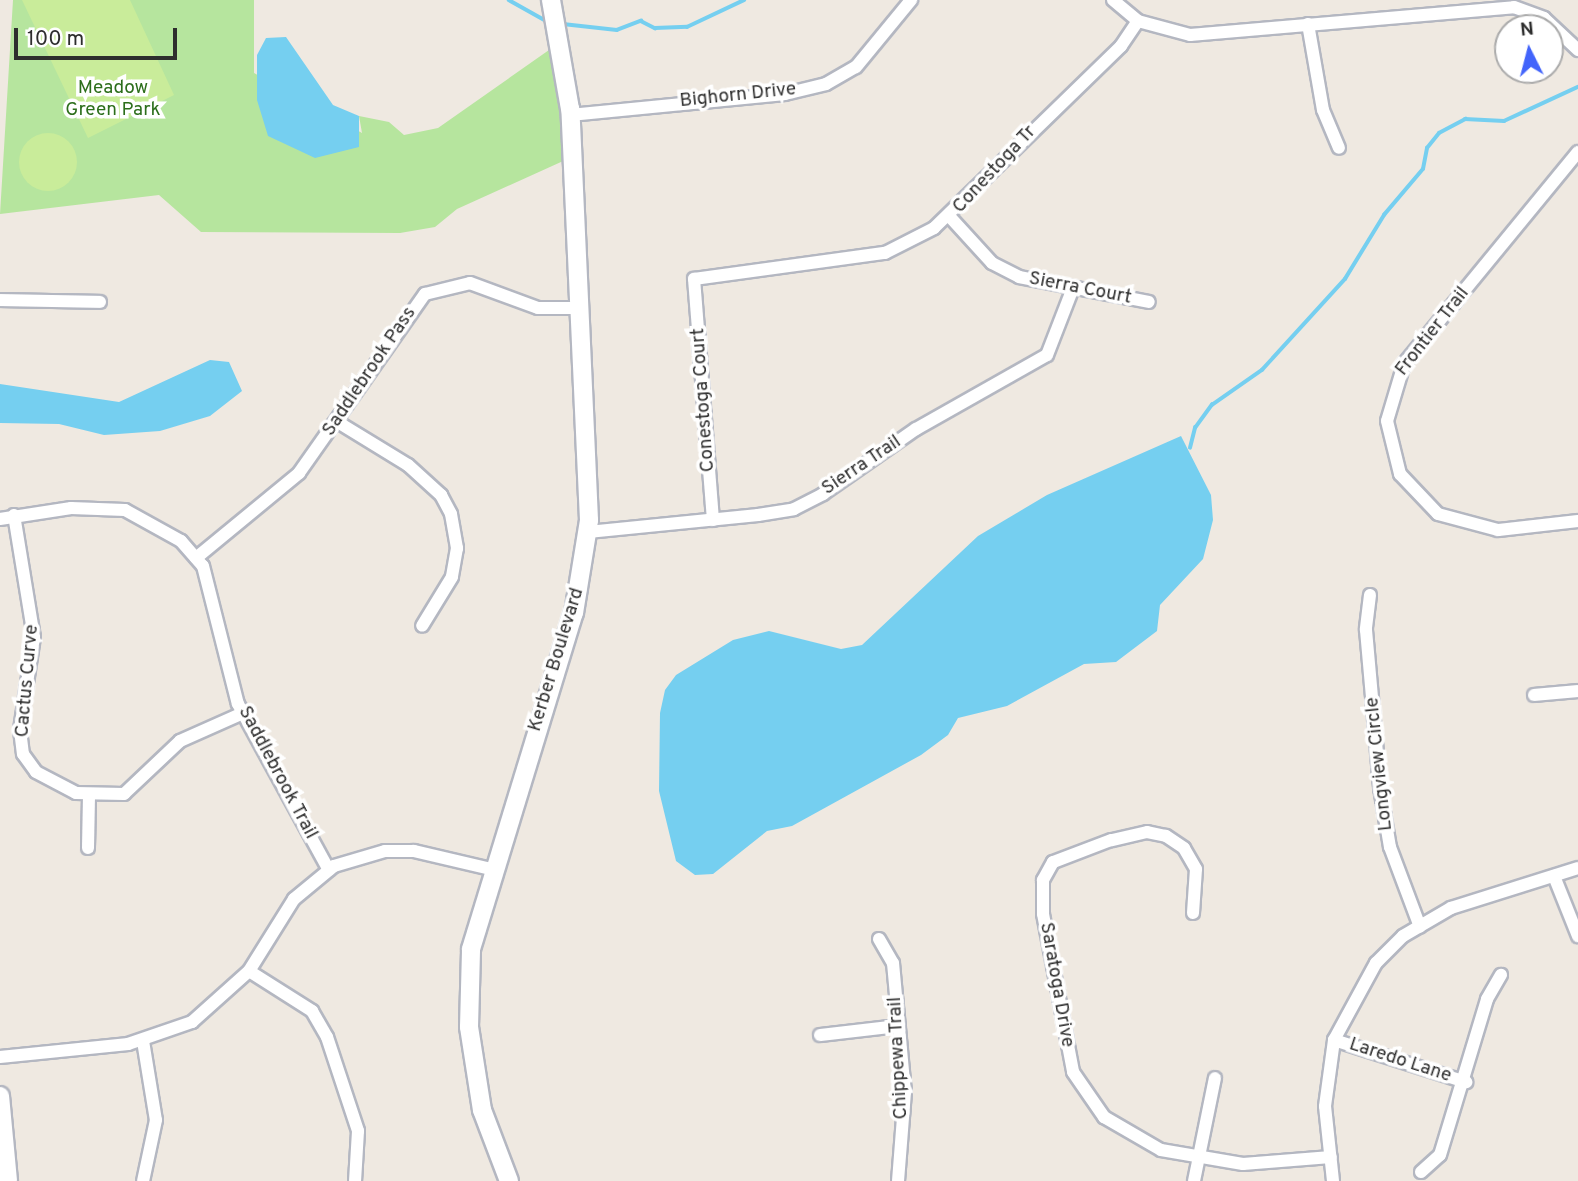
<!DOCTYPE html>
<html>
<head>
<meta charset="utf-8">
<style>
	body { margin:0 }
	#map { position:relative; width:1578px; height:1181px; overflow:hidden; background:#efe9e1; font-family:Overpass,sans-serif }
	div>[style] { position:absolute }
	.green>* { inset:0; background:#b6e59e }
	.pitch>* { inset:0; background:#c9ec9a }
	.round { border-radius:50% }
	.water>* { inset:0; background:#75cff0 }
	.stream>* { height:3.5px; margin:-1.75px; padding:0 1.75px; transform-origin:1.75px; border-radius:1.75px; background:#75cff0 }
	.roads { filter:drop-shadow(2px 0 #b4b7c1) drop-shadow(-2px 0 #b4b7c1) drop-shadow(0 2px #b4b7c1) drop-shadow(0 -2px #b4b7c1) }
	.street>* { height:12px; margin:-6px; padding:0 6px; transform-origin:6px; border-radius:6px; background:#fff }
	.secondary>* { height:18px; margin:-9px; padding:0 9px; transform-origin:9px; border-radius:9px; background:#fff }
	span { translate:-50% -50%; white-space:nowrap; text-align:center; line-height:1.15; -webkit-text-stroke:7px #fff; paint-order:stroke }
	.park-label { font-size:19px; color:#2c6e1b }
	.street-label { font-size:19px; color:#2e2e2e }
	.north { position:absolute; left:1494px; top:14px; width:70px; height:70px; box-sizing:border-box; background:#fff; border:2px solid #ababab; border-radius:50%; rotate:354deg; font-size:19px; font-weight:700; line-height:28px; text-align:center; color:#2e2e2e }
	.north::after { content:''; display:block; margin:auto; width:24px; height:32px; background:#4264fb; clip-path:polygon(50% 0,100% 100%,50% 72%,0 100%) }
	.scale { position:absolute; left:14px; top:28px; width:163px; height:32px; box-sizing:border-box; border:4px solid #2e2e2e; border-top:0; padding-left:9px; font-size:21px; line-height:24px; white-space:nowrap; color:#2e2e2e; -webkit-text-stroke:5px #fff; paint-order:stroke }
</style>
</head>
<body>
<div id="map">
	<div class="green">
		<i style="clip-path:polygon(13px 0,254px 0,254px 73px,362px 133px,359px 116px,389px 122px,404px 135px,438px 128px,559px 43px,572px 157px,457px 209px,435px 227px,400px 233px,201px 232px,159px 195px,0 214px)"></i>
	</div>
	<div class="pitch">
		<i style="clip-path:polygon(22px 0,130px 0,174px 95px,88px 138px)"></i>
		<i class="round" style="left:19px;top:133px;width:58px;height:58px"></i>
	</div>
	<div class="water">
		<i style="clip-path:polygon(286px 37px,333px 105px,359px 116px,359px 147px,315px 158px,268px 136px,257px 100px,257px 55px,266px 38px)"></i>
		<i style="clip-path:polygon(210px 360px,229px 362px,242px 391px,210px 416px,160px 431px,104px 435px,59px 424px,0 423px,0 384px,119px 402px)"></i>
		<i style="clip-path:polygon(1181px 436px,1211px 495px,1213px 520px,1203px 559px,1160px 605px,1157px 631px,1116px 662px,1084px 664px,1007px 706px,958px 718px,948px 735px,921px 755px,792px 826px,767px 831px,713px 874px,695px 875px,676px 861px,659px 791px,660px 713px,665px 690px,676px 675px,733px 640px,769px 631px,841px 649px,862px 645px,978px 536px,1047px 495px)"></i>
	</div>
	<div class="stream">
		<i style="left:509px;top:0;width:45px;rotate:29.4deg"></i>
		<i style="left:563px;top:24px;width:54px;rotate:6.3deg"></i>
		<i style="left:617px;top:30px;width:26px;rotate:-21deg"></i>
		<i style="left:641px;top:21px;width:16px;rotate:27deg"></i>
		<i style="left:655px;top:28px;width:32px;rotate:-2deg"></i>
		<i style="left:687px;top:27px;width:63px;rotate:-25.3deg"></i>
		<i style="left:1190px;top:448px;width:21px;rotate:-76deg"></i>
		<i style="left:1195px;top:428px;width:29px;rotate:-54deg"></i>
		<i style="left:1212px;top:405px;width:61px;rotate:-35deg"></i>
		<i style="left:1262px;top:370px;width:123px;rotate:-47.6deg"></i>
		<i style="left:1345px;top:279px;width:75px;rotate:-58.6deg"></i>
		<i style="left:1384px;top:215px;width:60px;rotate:-49.7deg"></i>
		<i style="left:1423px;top:169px;width:21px;rotate:-79deg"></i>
		<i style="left:1427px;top:148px;width:19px;rotate:-51deg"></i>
		<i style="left:1439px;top:133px;width:30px;rotate:-28deg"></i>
		<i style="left:1465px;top:119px;width:39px;rotate:3deg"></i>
		<i style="left:1504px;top:121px;width:81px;rotate:-24.7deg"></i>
	</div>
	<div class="roads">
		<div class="street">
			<i style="left:1113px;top:0;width:33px;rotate:40deg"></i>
			<i style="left:1138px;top:21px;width:54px;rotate:15.1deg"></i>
			<i style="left:1190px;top:35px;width:325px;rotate:-4.9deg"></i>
			<i style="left:1514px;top:7px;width:32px;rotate:20deg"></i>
			<i style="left:1544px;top:18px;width:47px;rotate:43.3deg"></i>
			<i style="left:1308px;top:24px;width:87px;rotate:80.1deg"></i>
			<i style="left:1323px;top:110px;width:41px;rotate:67.2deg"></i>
			<i style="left:570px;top:115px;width:216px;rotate:-5.6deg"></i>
			<i style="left:785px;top:94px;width:42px;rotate:-13.7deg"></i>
			<i style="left:826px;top:84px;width:34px;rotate:-30deg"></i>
			<i style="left:856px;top:67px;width:87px;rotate:-50.6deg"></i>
			<i style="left:1578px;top:152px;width:274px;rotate:129.4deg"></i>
			<i style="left:1404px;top:364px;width:59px;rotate:106.6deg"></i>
			<i style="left:1387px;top:421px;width:55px;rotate:76.2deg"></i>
			<i style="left:1400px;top:474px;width:55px;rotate:46.5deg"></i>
			<i style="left:1438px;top:514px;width:62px;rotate:14.9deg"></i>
			<i style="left:1498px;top:530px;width:81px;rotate:-6.4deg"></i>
			<i style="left:950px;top:217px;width:62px;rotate:47.6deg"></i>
			<i style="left:992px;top:263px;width:30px;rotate:27deg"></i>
			<i style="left:1019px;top:277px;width:132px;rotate:10.9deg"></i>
			<i style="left:0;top:300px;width:100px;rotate:1.1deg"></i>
			<i style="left:336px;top:421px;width:84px;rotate:31.4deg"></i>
			<i style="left:408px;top:465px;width:45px;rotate:42.3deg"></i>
			<i style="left:441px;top:495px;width:21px;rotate:62deg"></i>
			<i style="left:451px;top:514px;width:35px;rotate:80deg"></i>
			<i style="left:457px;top:548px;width:29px;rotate:100deg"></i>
			<i style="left:452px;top:577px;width:57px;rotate:121.5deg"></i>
			<i style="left:14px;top:515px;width:124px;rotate:80.7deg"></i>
			<i style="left:34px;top:637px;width:94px;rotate:98.6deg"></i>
			<i style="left:20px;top:730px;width:24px;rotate:83deg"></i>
			<i style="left:23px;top:754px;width:22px;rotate:54deg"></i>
			<i style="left:36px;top:772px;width:45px;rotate:27.7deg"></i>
			<i style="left:76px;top:793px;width:48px;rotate:1.2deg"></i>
			<i style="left:124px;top:794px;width:77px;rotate:-43.4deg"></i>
			<i style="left:180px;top:741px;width:69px;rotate:-24deg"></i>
			<i style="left:0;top:519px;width:72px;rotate:-8.8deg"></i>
			<i style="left:71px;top:508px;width:54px;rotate:2.1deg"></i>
			<i style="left:125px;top:510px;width:64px;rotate:29deg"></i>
			<i style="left:181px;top:541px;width:33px;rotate:49deg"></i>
			<i style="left:203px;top:566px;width:142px;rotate:75.8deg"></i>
			<i style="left:238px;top:704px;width:189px;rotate:61.3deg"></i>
			<i style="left:713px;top:520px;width:242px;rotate:-94.5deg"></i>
			<i style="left:694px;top:279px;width:193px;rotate:-7.8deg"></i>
			<i style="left:885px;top:253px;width:55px;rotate:-27deg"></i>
			<i style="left:934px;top:228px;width:261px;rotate:-44.2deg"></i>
			<i style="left:1121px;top:46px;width:30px;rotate:-56deg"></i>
			<i style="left:588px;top:532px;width:171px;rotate:-5.7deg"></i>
			<i style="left:758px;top:515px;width:36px;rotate:-9deg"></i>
			<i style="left:794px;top:509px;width:33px;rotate:-27deg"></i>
			<i style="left:823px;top:494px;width:113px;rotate:-35deg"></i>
			<i style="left:916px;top:429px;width:150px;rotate:-29.5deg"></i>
			<i style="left:1047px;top:355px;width:72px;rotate:-68.8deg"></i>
			<i style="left:196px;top:558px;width:134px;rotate:-39.5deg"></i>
			<i style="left:299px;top:473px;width:219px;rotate:-54.9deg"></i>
			<i style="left:425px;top:294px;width:46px;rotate:-13.7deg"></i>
			<i style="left:470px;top:283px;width:72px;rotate:20.2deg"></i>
			<i style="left:538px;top:308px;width:42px"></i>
			<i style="left:1370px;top:595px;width:35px;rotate:97deg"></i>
			<i style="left:1366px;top:630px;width:159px;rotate:84.9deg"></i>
			<i style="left:1380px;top:788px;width:60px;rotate:80.4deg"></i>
			<i style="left:1390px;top:847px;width:85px;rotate:69.4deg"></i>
			<i style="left:1534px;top:695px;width:44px;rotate:-5.2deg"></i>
			<i style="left:88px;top:848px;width:52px;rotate:-88.9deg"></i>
			<i style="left:1554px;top:876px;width:65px;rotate:68.2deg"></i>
			<i style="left:1193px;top:913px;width:44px;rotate:-86.1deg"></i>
			<i style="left:1196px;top:869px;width:24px;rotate:-120deg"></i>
			<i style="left:1184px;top:848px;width:22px;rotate:-146deg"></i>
			<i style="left:1166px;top:836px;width:19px;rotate:-168deg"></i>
			<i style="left:1147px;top:832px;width:37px;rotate:167deg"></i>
			<i style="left:1111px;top:840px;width:62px;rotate:159.2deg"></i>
			<i style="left:1053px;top:862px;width:21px;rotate:119deg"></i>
			<i style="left:1043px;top:880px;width:34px;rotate:90deg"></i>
			<i style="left:1043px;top:914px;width:161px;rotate:79.2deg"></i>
			<i style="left:1073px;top:1072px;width:55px;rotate:55.4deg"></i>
			<i style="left:1104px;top:1117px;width:66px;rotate:30.1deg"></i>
			<i style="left:1161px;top:1150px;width:83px;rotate:9.7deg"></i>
			<i style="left:1243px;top:1164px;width:88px;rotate:-4.5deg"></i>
			<i style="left:879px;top:939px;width:28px;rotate:60deg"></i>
			<i style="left:893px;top:963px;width:130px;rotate:84.7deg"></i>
			<i style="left:905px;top:1092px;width:89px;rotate:94.5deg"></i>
			<i style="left:249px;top:971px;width:75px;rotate:32.4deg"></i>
			<i style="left:312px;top:1011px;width:30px;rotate:60deg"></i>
			<i style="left:327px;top:1037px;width:99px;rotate:71.7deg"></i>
			<i style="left:358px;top:1131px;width:50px;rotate:93.4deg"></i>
			<i style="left:820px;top:1035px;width:79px;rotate:-6.6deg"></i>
			<i style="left:1334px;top:1040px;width:139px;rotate:17.7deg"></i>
			<i style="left:143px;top:1041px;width:80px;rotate:80.7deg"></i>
			<i style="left:156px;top:1120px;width:62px;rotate:102deg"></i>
			<i style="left:0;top:1057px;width:129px;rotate:-5.8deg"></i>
			<i style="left:128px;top:1044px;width:68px;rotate:-19deg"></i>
			<i style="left:192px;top:1022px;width:76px;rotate:-41.8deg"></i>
			<i style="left:249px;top:971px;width:85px;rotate:-58deg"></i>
			<i style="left:294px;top:899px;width:52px;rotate:-39.5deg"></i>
			<i style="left:334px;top:866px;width:53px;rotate:-16.4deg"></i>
			<i style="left:385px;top:851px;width:29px"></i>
			<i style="left:414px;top:851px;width:79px;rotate:13.2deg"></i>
			<i style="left:1421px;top:1172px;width:25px;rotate:-42deg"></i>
			<i style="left:1440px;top:1155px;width:163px;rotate:-73.2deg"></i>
			<i style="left:1487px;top:999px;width:28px;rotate:-60deg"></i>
			<i style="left:1194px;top:1181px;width:105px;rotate:-78.5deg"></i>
			<i style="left:1333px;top:1181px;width:75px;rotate:-96.1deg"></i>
			<i style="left:1325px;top:1106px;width:67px;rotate:-82.2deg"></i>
			<i style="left:1334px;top:1040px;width:88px;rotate:-61.4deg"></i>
			<i style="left:1376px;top:963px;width:38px;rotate:-45deg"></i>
			<i style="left:1403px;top:936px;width:56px;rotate:-30.3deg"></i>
			<i style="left:1451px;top:908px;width:133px;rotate:-17.5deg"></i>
		</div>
		<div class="secondary">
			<i style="left:0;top:1096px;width:85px;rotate:84.6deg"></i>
			<i style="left:509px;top:1181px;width:76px;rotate:-110.8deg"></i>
			<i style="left:482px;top:1110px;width:84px;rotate:-98.9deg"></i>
			<i style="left:469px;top:1027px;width:78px;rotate:-88.5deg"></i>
			<i style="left:471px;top:949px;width:351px;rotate:-73deg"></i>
			<i style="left:574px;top:613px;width:94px;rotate:-80.8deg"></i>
			<i style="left:589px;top:520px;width:411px;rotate:-92.6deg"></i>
			<i style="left:570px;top:109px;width:111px;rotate:-99.9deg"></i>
		</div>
	</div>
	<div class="park-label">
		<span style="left:113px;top:100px">Meadow<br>Green Park</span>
	</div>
	<div class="street-label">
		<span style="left:738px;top:96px;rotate:-6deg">Bighorn Drive</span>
		<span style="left:995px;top:170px;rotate:-47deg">Conestoga Tr</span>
		<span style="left:1080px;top:289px;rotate:11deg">Sierra Court</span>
		<span style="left:1433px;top:332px;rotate:-52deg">Frontier Trail</span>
		<span style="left:370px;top:372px;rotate:-56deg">Saddlebrook Pass</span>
		<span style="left:704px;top:400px;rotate:-94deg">Conestoga Court</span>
		<span style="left:862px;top:466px;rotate:-34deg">Sierra Trail</span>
		<span style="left:557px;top:660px;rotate:-73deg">Kerber Boulevard</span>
		<span style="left:28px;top:681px;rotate:-85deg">Cactus Curve</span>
		<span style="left:1380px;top:764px;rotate:-96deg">Longview Circle</span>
		<span style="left:277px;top:773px;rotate:62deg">Saddlebrook Trail</span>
		<span style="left:1056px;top:985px;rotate:80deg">Saratoga Drive</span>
		<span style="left:899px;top:1058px;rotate:-93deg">Chippewa Trail</span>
		<span style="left:1400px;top:1061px;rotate:18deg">Laredo Lane</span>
	</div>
	<div class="north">N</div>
	<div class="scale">100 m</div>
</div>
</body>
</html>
